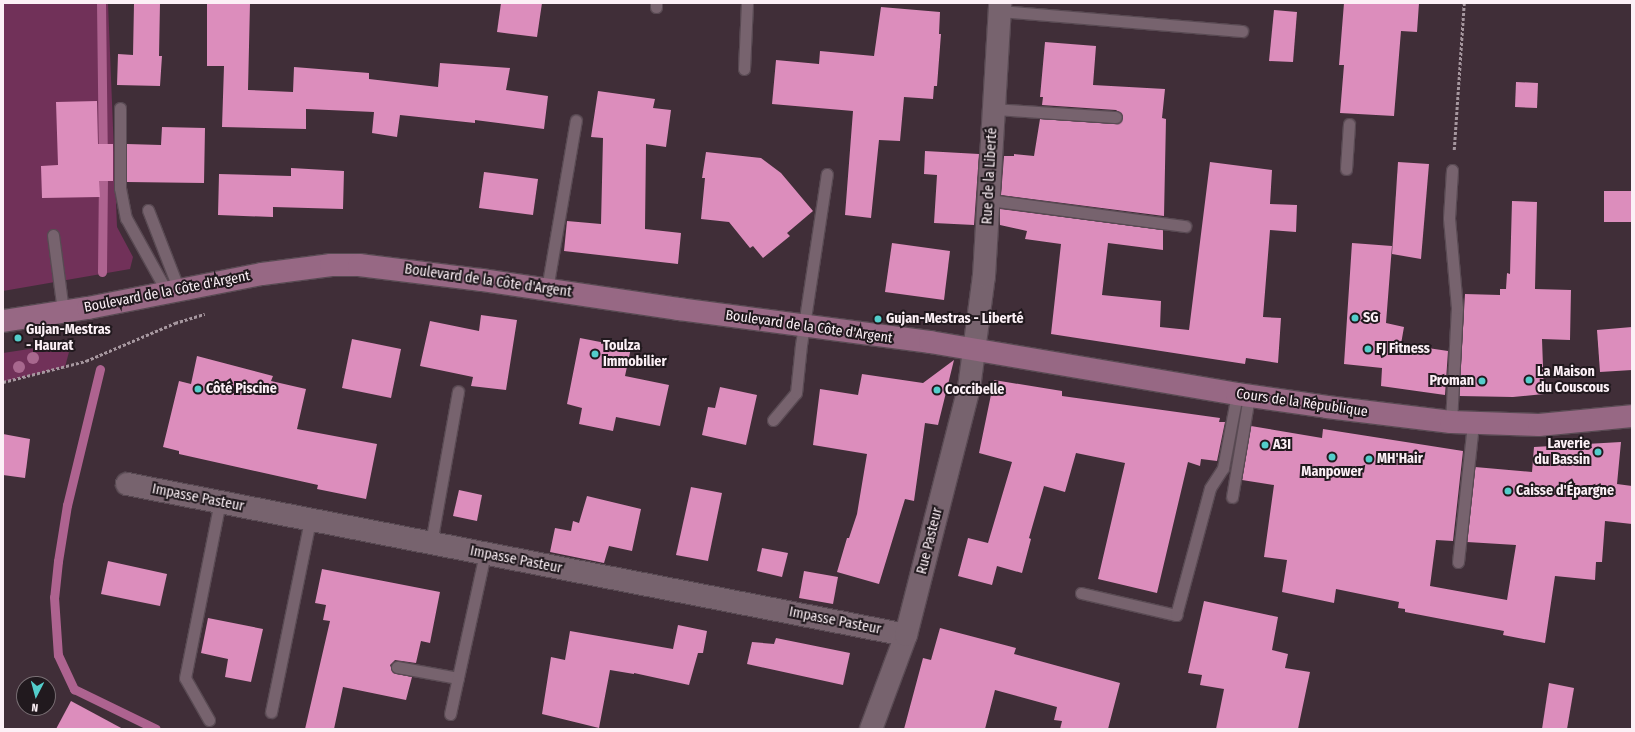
<!DOCTYPE html>
<html>
<head>
<meta charset="utf-8">
<style>
	body { margin:0 }
	#map { position:relative; width:1635px; height:732px; overflow:hidden; background:#402e38; font-family:"Fira Sans Condensed",sans-serif }
	div>[style] { position:absolute }
	.green>* { inset:0; background:#713159 }
	.stream>* { height:9px; margin:-4.5px; padding:0 4.5px; transform-origin:4.5px; border-radius:4.5px; background:#ae6390 }
	.building>* { inset:0; background:#dc8dbc }
	.path>* { height:2.5px; margin-top:-1.25px; transform-origin:0; background:repeating-linear-gradient(90deg,#a6979f 0 3px,transparent 0 5px) }
	.roads { filter:drop-shadow(1px 0 #594a53) drop-shadow(-1px 0 #594a53) drop-shadow(0 1px #594a53) drop-shadow(0 -1px #594a53) }
	.lane>* { height:11px; margin:-5.5px; padding:0 5.5px; transform-origin:5.5px; border-radius:5.5px; background:#77636e }
	.street>* { height:22px; margin:-11px; padding:0 11px; transform-origin:11px; border-radius:11px; background:#77636e }
	.secondary>* { height:22px; margin:-11px; padding:0 11px; transform-origin:11px; border-radius:11px; background:#976884 }
	.trees>* { width:12px; height:12px; margin:-6px; border-radius:50%; background:#a8688e }
	.dots>* { width:11px; height:11px; translate:-50% -50%; box-sizing:border-box; border:2px solid #21191e; border-radius:50% }
	span { translate:-50% -50%; white-space:nowrap; text-align:center; line-height:1.15; -webkit-text-stroke:4px #21191e; paint-order:stroke }
	.street-label { font-size:14px; color:#fcf0f6 }
	.poi-label { font-size:14px; color:#fcf0f6; font-weight:700 }
	.left { translate:0 -50%; text-align:left }
	.right { translate:-100% -50%; text-align:right }
	.frame { position:absolute; inset:0; border:4px solid #fcf0f6; pointer-events:none }
	.north { position:absolute; left:16px; top:676px; width:40px; height:40px; box-sizing:border-box; background:#21191e; border:1px solid #796f74; border-radius:50%; rotate:186deg; font-size:11px; font-weight:700; line-height:16px; text-align:center; color:#fcf0f6 }
	.north::after { content:''; display:block; margin:auto; width:14px; height:18px; background:#53cdcb; clip-path:polygon(50% 0,100% 100%,50% 72%,0 100%) }
</style>
</head>
<body>
<div id="map">
	<div class="green">
		<i style="clip-path:polygon(3px 3px,108px 3px,117px 227px,133px 257px,130px 269px,3px 291px)"></i>
		<i style="clip-path:polygon(62px 344px,70px 348px,65px 367px,3px 382px,3px 353px)"></i>
	</div>
	<div class="stream">
		<i style="left:101px;top:3px;width:153px;rotate:89.3deg"></i>
		<i style="left:102px;top:272px;width:102px;rotate:-89.4deg"></i>
		<i style="left:100px;top:369px;width:140px;rotate:103.6deg"></i>
		<i style="left:67px;top:505px;width:57px;rotate:99.1deg"></i>
		<i style="left:58px;top:561px;width:36px;rotate:96deg"></i>
		<i style="left:54px;top:597px;width:58px;rotate:86.1deg"></i>
		<i style="left:58px;top:655px;width:38px;rotate:65deg"></i>
		<i style="left:74px;top:689px;width:91px;rotate:26deg"></i>
	</div>
	<div class="building">
		<i style="clip-path:polygon(134px 3px,160px 3px,159px 56px,162px 56px,160px 86px,117px 85px,118px 54px,133px 55px)"></i>
		<i style="clip-path:polygon(207px 3px,250px 3px,248px 90px,293px 92px,294px 67px,369px 73px,369px 79px,438px 87px,440px 63px,510px 68px,506px 90px,548px 96px,544px 129px,475px 120px,475px 123px,400px 115px,397px 137px,372px 133px,374px 112px,306px 109px,306px 129px,222px 127px,224px 66px,207px 66px)"></i>
		<i style="clip-path:polygon(501px 3px,542px 3px,537px 37px,497px 32px)"></i>
		<i style="clip-path:polygon(1344px 3px,1419px 3px,1417px 32px,1401px 31px,1394px 116px,1340px 113px,1344px 65px,1339px 65px)"></i>
		<i style="clip-path:polygon(881px 7px,940px 12px,939px 34px,941px 34px,937px 86px,934px 86px,933px 99px,904px 97px,900px 141px,879px 140px,871px 218px,845px 215px,853px 111px,772px 104px,776px 60px,819px 64px,820px 51px,874px 56px)"></i>
		<i style="clip-path:polygon(1274px 10px,1297px 12px,1293px 62px,1269px 61px)"></i>
		<i style="clip-path:polygon(1045px 42px,1096px 46px,1093px 85px,1165px 89px,1162px 118px,1166px 119px,1164px 216px,1001px 195px,1004px 156px,1014px 156px,1014px 154px,1034px 156px,1040px 119px,1116px 124px,1119px 123px,1123px 118px,1122px 114px,1116px 110px,1042px 105px,1043px 97px,1040px 97px)"></i>
		<i style="clip-path:polygon(1516px 82px,1538px 83px,1537px 108px,1515px 107px)"></i>
		<i style="clip-path:polygon(598px 91px,655px 99px,653px 108px,671px 110px,666px 147px,646px 144px,645px 229px,681px 233px,678px 264px,564px 251px,567px 221px,601px 224px,603px 138px,591px 137px)"></i>
		<i style="clip-path:polygon(97px 101px,98px 144px,113px 144px,113px 181px,99px 181px,100px 197px,42px 198px,41px 166px,58px 165px,56px 102px)"></i>
		<i style="clip-path:polygon(162px 127px,205px 128px,204px 183px,127px 182px,127px 144px,161px 145px)"></i>
		<i style="clip-path:polygon(925px 151px,979px 154px,974px 225px,934px 223px,937px 175px,924px 174px)"></i>
		<i style="clip-path:polygon(706px 152px,761px 158px,781px 173px,813px 211px,787px 233px,790px 236px,763px 258px,753px 246px,750px 248px,729px 222px,701px 219px,705px 178px,702px 178px)"></i>
		<i style="clip-path:polygon(1210px 162px,1272px 170px,1270px 204px,1297px 205px,1296px 232px,1270px 230px,1263px 317px,1281px 318px,1278px 363px,1246px 358px,1245px 364px,1051px 334px,1061px 244px,1025px 239px,1027px 231px,1000px 225px,1000px 209px,1163px 230px,1163px 250px,1108px 243px,1102px 295px,1161px 301px,1160px 327px,1189px 330px)"></i>
		<i style="clip-path:polygon(1398px 162px,1429px 164px,1421px 259px,1392px 254px)"></i>
		<i style="clip-path:polygon(291px 168px,344px 171px,343px 209px,273px 207px,273px 217px,218px 215px,219px 174px,291px 176px)"></i>
		<i style="clip-path:polygon(484px 172px,538px 179px,533px 215px,479px 208px)"></i>
		<i style="clip-path:polygon(1604px 191px,1632px 191px,1632px 222px,1604px 222px)"></i>
		<i style="clip-path:polygon(1512px 201px,1537px 202px,1535px 289px,1571px 290px,1570px 340px,1542px 339px,1544px 394px,1513px 397px,1459px 396px,1465px 294px,1500px 295px,1500px 289px,1506px 289px,1507px 273px,1510px 274px)"></i>
		<i style="clip-path:polygon(892px 243px,950px 251px,944px 300px,885px 292px)"></i>
		<i style="clip-path:polygon(1352px 243px,1392px 246px,1386px 323px,1404px 327px,1401px 344px,1448px 351px,1445px 395px,1381px 386px,1382px 368px,1344px 364px)"></i>
		<i style="clip-path:polygon(481px 315px,517px 320px,506px 390px,471px 386px,473px 377px,420px 366px,430px 321px,479px 331px)"></i>
		<i style="clip-path:polygon(1632px 327px,1632px 370px,1600px 372px,1597px 330px)"></i>
		<i style="clip-path:polygon(580px 338px,631px 348px,625px 376px,669px 385px,660px 426px,616px 417px,613px 431px,579px 424px,582px 408px,567px 404px)"></i>
		<i style="clip-path:polygon(352px 339px,401px 349px,391px 398px,342px 388px)"></i>
		<i style="clip-path:polygon(197px 356px,273px 376px,271px 381px,306px 389px,297px 429px,377px 444px,366px 499px,317px 489px,318px 485px,179px 454px,179px 451px,163px 447px,179px 381px,191px 384px)"></i>
		<i style="clip-path:polygon(954px 360px,938px 425px,925px 423px,914px 501px,905px 499px,879px 584px,837px 572px,847px 538px,849px 538px,857px 514px,867px 454px,813px 445px,820px 389px,858px 395px,862px 374px,923px 383px)"></i>
		<i style="clip-path:polygon(994px 380px,1062px 391px,1062px 396px,1220px 418px,1219px 422px,1225px 422px,1217px 461px,1201px 459px,1200px 466px,1188px 462px,1157px 593px,1098px 579px,1125px 463px,1076px 453px,1065px 492px,1044px 486px,1029px 538px,1031px 539px,1022px 573px,997px 566px,992px 585px,958px 576px,968px 538px,988px 543px,1012px 462px,979px 453px)"></i>
		<i style="clip-path:polygon(720px 387px,757px 395px,746px 445px,702px 435px,708px 407px,715px 408px)"></i>
		<i style="clip-path:polygon(1251px 426px,1322px 438px,1323px 429px,1463px 451px,1453px 541px,1436px 540px,1430px 586px,1507px 600px,1516px 545px,1467px 542px,1475px 467px,1532px 472px,1534px 447px,1621px 442px,1617px 484px,1632px 486px,1632px 524px,1605px 521px,1602px 562px,1596px 562px,1595px 580px,1555px 576px,1545px 643px,1503px 635px,1504px 631px,1405px 612px,1405px 609px,1398px 608px,1399px 602px,1336px 589px,1334px 603px,1282px 592px,1287px 560px,1264px 557px,1274px 485px,1242px 480px)"></i>
		<i style="clip-path:polygon(3px 434px,30px 439px,25px 478px,3px 475px)"></i>
		<i style="clip-path:polygon(691px 487px,722px 493px,708px 561px,676px 555px)"></i>
		<i style="clip-path:polygon(459px 490px,482px 495px,477px 521px,453px 516px)"></i>
		<i style="clip-path:polygon(587px 496px,641px 509px,632px 551px,609px 546px,604px 563px,550px 552px,555px 528px,571px 531px,573px 521px,579px 523px)"></i>
		<i style="clip-path:polygon(762px 548px,788px 553px,782px 577px,757px 571px)"></i>
		<i style="clip-path:polygon(108px 561px,167px 574px,160px 606px,101px 594px)"></i>
		<i style="clip-path:polygon(322px 569px,440px 592px,430px 643px,421px 641px,416px 663px,395px 660px,390px 665px,393px 673px,412px 677px,406px 700px,343px 687px,334px 729px,305px 729px,330px 621px,323px 620px,326px 605px,315px 603px)"></i>
		<i style="clip-path:polygon(804px 571px,838px 577px,833px 604px,799px 598px)"></i>
		<i style="clip-path:polygon(1204px 601px,1278px 617px,1272px 650px,1288px 654px,1285px 668px,1310px 672px,1298px 729px,1216px 729px,1224px 689px,1200px 685px,1202px 675px,1188px 673px)"></i>
		<i style="clip-path:polygon(208px 618px,263px 629px,251px 682px,225px 677px,228px 659px,201px 653px)"></i>
		<i style="clip-path:polygon(678px 625px,707px 631px,703px 653px,698px 653px,689px 685px,634px 673px,634px 674px,610px 670px,599px 728px,542px 714px,551px 657px,565px 660px,570px 631px,673px 649px)"></i>
		<i style="clip-path:polygon(940px 628px,1016px 648px,1014px 654px,1120px 683px,1108px 729px,1060px 729px,1062px 721px,1054px 720px,1057px 707px,995px 690px,985px 729px,904px 729px,923px 658px,931px 660px)"></i>
		<i style="clip-path:polygon(776px 638px,850px 653px,843px 685px,747px 664px,752px 642px,774px 644px)"></i>
		<i style="clip-path:polygon(1549px 683px,1574px 688px,1567px 729px,1542px 729px)"></i>
		<i style="clip-path:polygon(71px 701px,123px 729px,56px 729px)"></i>
	</div>
	<div class="path">
		<i style="left:1454px;top:150px;width:147px;rotate:-86.1deg"></i>
		<i style="left:3px;top:382px;width:86px;rotate:-14.2deg"></i>
		<i style="left:86px;top:361px;width:97px;rotate:-23.1deg"></i>
		<i style="left:175px;top:323px;width:31px;rotate:-17deg"></i>
	</div>
	<div class="roads">
		<div class="lane">
			<i style="left:656px;top:7px;width:4px;rotate:-90deg"></i>
			<i style="left:999px;top:11px;width:244px;rotate:4.7deg"></i>
			<i style="left:744px;top:69px;width:66px;rotate:-87.4deg"></i>
			<i style="left:120px;top:108px;width:80px;rotate:90deg"></i>
			<i style="left:120px;top:188px;width:31px;rotate:79deg"></i>
			<i style="left:126px;top:218px;width:85px;rotate:61deg"></i>
			<i style="left:994px;top:109px;width:122px;rotate:3.8deg"></i>
			<i style="left:1346px;top:169px;width:45px;rotate:-86.2deg"></i>
			<i style="left:989px;top:200px;width:198px;rotate:7.6deg"></i>
			<i style="left:148px;top:210px;width:86px;rotate:68.8deg"></i>
			<i style="left:53px;top:235px;width:77px;rotate:82.5deg"></i>
			<i style="left:547px;top:289px;width:171px;rotate:-80.3deg"></i>
			<i style="left:773px;top:420px;width:35px;rotate:-50deg"></i>
			<i style="left:796px;top:393px;width:48px;rotate:-84.1deg"></i>
			<i style="left:801px;top:345px;width:173px;rotate:-81.4deg"></i>
			<i style="left:1451px;top:422px;width:114px;rotate:-87deg"></i>
			<i style="left:1457px;top:308px;width:90px;rotate:-95.1deg"></i>
			<i style="left:1449px;top:218px;width:48px;rotate:-86.4deg"></i>
			<i style="left:1232px;top:497px;width:102px;rotate:-80.4deg"></i>
			<i style="left:431px;top:543px;width:154px;rotate:-79.9deg"></i>
			<i style="left:1458px;top:562px;width:140px;rotate:-83.8deg"></i>
			<i style="left:1081px;top:593px;width:98px;rotate:13deg"></i>
			<i style="left:1176px;top:615px;width:131px;rotate:-75deg"></i>
			<i style="left:1210px;top:488px;width:24px;rotate:-57deg"></i>
			<i style="left:1223px;top:468px;width:75px;rotate:-79.3deg"></i>
			<i style="left:397px;top:667px;width:62px;rotate:10.2deg"></i>
			<i style="left:271px;top:712px;width:196px;rotate:-78.5deg"></i>
			<i style="left:450px;top:714px;width:164px;rotate:-77.7deg"></i>
			<i style="left:209px;top:720px;width:48px;rotate:-119.7deg"></i>
			<i style="left:185px;top:678px;width:179px;rotate:-78.8deg"></i>
		</div>
		<div class="street">
			<i style="left:127px;top:484px;width:793px;rotate:10.97deg"></i>
			<i style="left:871px;top:729px;width:100px;rotate:-69.6deg"></i>
			<i style="left:906px;top:635px;width:255px;rotate:-75.7deg"></i>
			<i style="left:969px;top:388px;width:113px;rotate:-82.4deg"></i>
			<i style="left:984px;top:276px;width:273px;rotate:-86.6deg"></i>
		</div>
		<div class="secondary">
			<i style="left:3px;top:321px;width:86px;rotate:-8.7deg"></i>
			<i style="left:88px;top:308px;width:177px;rotate:-11.1deg"></i>
			<i style="left:262px;top:274px;width:70px;rotate:-7.4deg"></i>
			<i style="left:331px;top:265px;width:28px"></i>
			<i style="left:359px;top:265px;width:124px;rotate:7deg"></i>
			<i style="left:482px;top:280px;width:199px;rotate:8.4deg"></i>
			<i style="left:679px;top:309px;width:253px;rotate:7.5deg"></i>
			<i style="left:930px;top:342px;width:311px;rotate:9.6deg"></i>
			<i style="left:1237px;top:394px;width:91px;rotate:8.2deg"></i>
			<i style="left:1327px;top:407px;width:125px;rotate:6.9deg"></i>
			<i style="left:1451px;top:422px;width:88px;rotate:2deg"></i>
			<i style="left:1539px;top:425px;width:93px;rotate:-5.5deg"></i>
		</div>
	</div>
	<div class="trees">
		<i style="left:33px;top:358px"></i>
		<i style="left:19px;top:367px"></i>
	</div>
	<div class="dots">
		<i style="left:1355px;top:318px;background:#53cdcb"></i>
		<i style="left:878px;top:319px;background:#53cdcb"></i>
		<i style="left:18px;top:338px;background:#53cdcb"></i>
		<i style="left:1368px;top:349px;background:#53cdcb"></i>
		<i style="left:595px;top:354px;background:#53cdcb"></i>
		<i style="left:1529px;top:380px;background:#53cdcb"></i>
		<i style="left:1482px;top:381px;background:#53cdcb"></i>
		<i style="left:198px;top:389px;background:#53cdcb"></i>
		<i style="left:937px;top:390px;background:#53cdcb"></i>
		<i style="left:1265px;top:445px;background:#53cdcb"></i>
		<i style="left:1598px;top:452px;background:#53cdcb"></i>
		<i style="left:1332px;top:457px;background:#53cdcb"></i>
		<i style="left:1369px;top:459px;background:#53cdcb"></i>
		<i style="left:1508px;top:491px;background:#53cdcb"></i>
	</div>
	<div class="street-label">
		<span style="left:990px;top:176px;rotate:-87deg">Rue de la Liberté</span>
		<span style="left:488px;top:281px;rotate:8deg">Boulevard de la Côte d'Argent</span>
		<span style="left:167px;top:292px;rotate:-11deg">Boulevard de la Côte d'Argent</span>
		<span style="left:809px;top:327px;rotate:8deg">Boulevard de la Côte d'Argent</span>
		<span style="left:1302px;top:403px;rotate:8deg">Cours de la République</span>
		<span style="left:198px;top:498px;rotate:11deg">Impasse Pasteur</span>
		<span style="left:930px;top:541px;rotate:-76deg">Rue Pasteur</span>
		<span style="left:516px;top:560px;rotate:11deg">Impasse Pasteur</span>
		<span style="left:835px;top:621px;rotate:11deg">Impasse Pasteur</span>
	</div>
	<div class="poi-label">
		<span class="left" style="left:1363px;top:318px">SG</span>
		<span class="left" style="left:886px;top:319px">Gujan-Mestras - Liberté</span>
		<span class="left" style="left:26px;top:338px">Gujan-Mestras<br>- Haurat</span>
		<span class="left" style="left:603px;top:354px">Toulza<br>Immobilier</span>
		<span class="left" style="left:1376px;top:349px">FJ Fitness</span>
		<span class="left" style="left:1537px;top:380px">La Maison<br>du Couscous</span>
		<span class="right" style="left:1474px;top:381px">Proman</span>
		<span class="left" style="left:206px;top:389px">Côté Piscine</span>
		<span class="left" style="left:945px;top:390px">Coccibelle</span>
		<span class="right" style="left:1590px;top:452px">Laverie<br>du Bassin</span>
		<span class="left" style="left:1273px;top:445px">A3I</span>
		<span class="left" style="left:1377px;top:459px">MH'Hair</span>
		<span style="left:1332px;top:472px">Manpower</span>
		<span class="left" style="left:1516px;top:491px">Caisse d'Épargne</span>
	</div>
	<div class="frame"></div>
	<div class="north">N</div>
</div>
</body>
</html>
